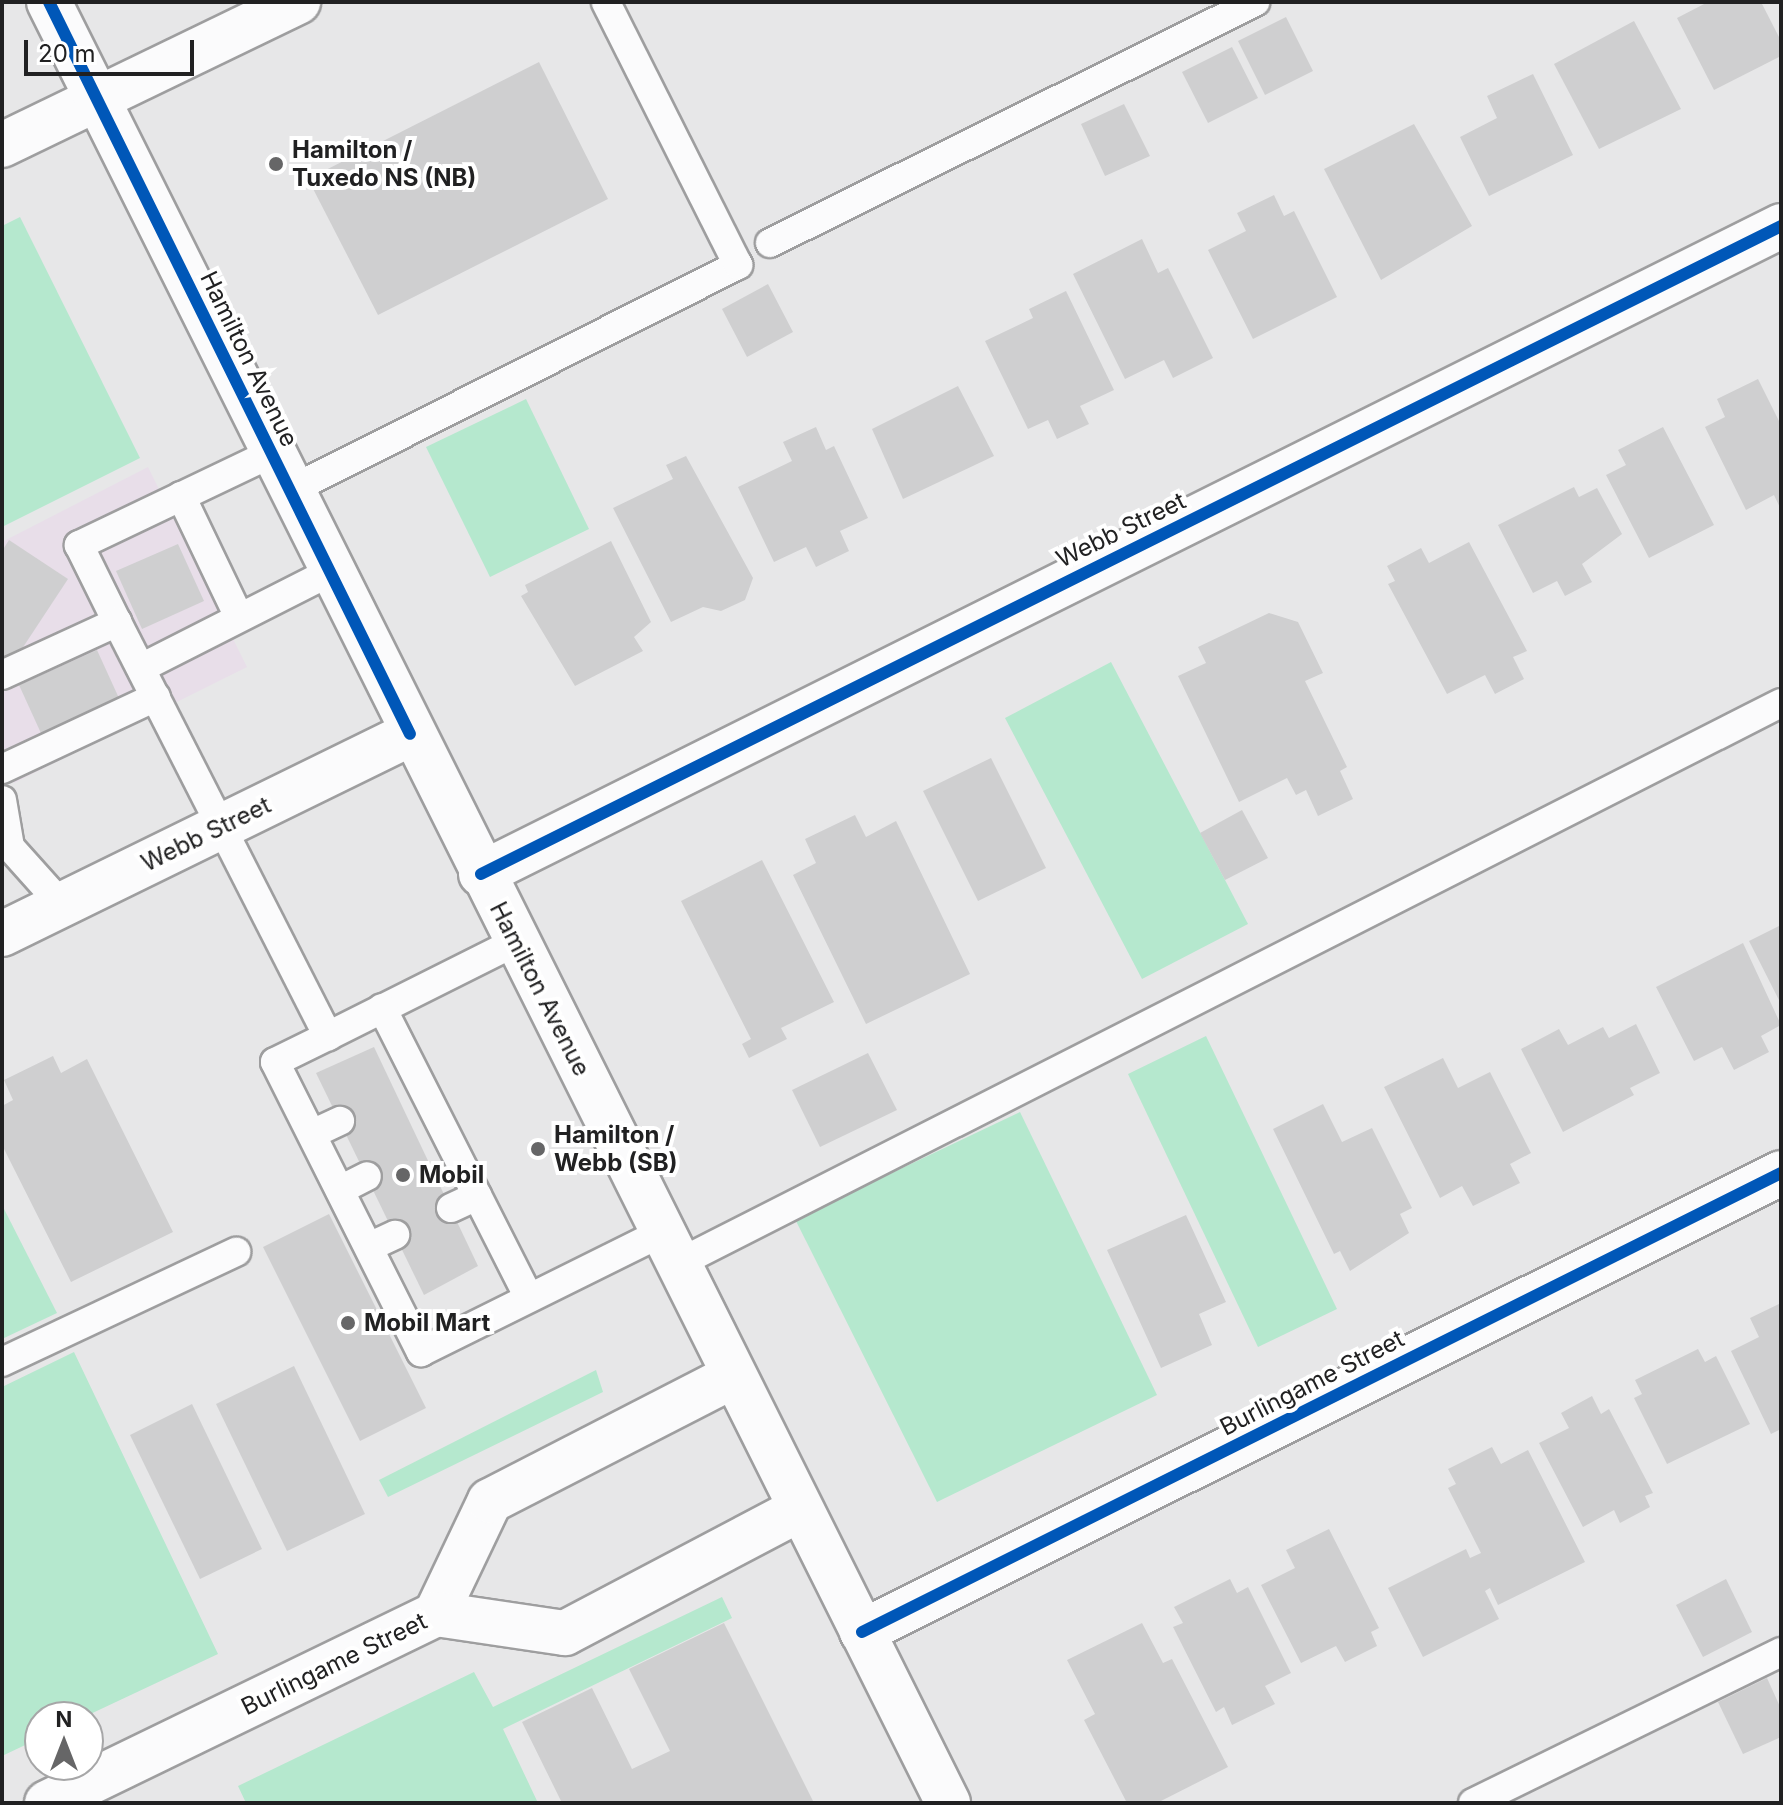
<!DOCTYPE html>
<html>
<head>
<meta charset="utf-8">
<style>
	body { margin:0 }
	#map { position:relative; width:1783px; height:1805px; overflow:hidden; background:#e7e7e8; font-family:Inter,sans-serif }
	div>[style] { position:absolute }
	.commercial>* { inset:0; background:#e8dee9 }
	.green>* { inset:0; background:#b5e8ce }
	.building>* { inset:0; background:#cfcfd0 }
	.roads { filter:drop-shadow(2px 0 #9e9e9f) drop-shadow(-2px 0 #9e9e9f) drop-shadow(0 2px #9e9e9f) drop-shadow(0 -2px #9e9e9f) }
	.lane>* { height:28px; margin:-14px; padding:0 14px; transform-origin:14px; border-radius:14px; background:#fbfbfc }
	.street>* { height:44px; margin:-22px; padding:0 22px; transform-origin:22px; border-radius:22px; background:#fbfbfc }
	.secondary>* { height:44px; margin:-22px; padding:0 22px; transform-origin:22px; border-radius:22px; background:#fbfbfc }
	.cycleway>* { height:12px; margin:-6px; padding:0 6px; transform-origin:6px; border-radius:6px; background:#0057b8 }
	.dots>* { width:22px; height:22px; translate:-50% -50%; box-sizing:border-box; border:4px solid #fff; border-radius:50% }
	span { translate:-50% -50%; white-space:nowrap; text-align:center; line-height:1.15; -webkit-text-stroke:8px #fff; paint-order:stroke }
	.poi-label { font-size:24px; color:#212122; font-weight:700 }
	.left { translate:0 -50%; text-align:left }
	.street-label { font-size:24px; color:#212122 }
	.frame { position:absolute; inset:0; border:4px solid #212122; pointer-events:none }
	.north { position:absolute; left:24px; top:1701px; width:80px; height:80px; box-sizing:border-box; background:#fff; border:2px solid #a6a6a7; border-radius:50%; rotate:0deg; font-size:22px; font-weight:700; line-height:32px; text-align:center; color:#212122 }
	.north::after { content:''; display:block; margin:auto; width:28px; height:36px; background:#666667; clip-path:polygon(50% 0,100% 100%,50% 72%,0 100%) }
	.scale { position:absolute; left:24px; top:40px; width:170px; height:36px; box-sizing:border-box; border:4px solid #212122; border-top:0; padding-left:10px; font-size:24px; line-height:28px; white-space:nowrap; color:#212122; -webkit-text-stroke:6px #fff; paint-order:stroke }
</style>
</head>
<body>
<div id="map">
	<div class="commercial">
		<i style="clip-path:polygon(148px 467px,247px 667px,14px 783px,2px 760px,2px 542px)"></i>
	</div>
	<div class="green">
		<i style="clip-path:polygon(20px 217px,140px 458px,2px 527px,2px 226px)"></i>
		<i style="clip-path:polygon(526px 399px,589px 529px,490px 577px,426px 447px)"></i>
		<i style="clip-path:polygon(1111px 662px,1248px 924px,1142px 979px,1005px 718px)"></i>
		<i style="clip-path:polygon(1206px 1036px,1337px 1309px,1258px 1347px,1128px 1074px)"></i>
		<i style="clip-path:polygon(1020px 1112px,1157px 1395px,937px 1502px,795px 1219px)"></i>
		<i style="clip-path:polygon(2px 1205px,57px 1313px,2px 1339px)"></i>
		<i style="clip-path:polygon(74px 1352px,218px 1654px,84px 1717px,40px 1717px,40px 1738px,2px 1756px,2px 1387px)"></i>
		<i style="clip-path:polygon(596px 1370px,603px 1392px,388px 1497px,379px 1480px)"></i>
		<i style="clip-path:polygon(722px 1597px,732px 1618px,503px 1729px,538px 1803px,246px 1803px,238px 1786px,474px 1672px,493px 1707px)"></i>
	</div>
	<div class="building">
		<i style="clip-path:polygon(1708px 2px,1761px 2px,1781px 41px,1781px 56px,1714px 90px,1677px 18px)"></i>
		<i style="clip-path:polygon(1286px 17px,1313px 71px,1265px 95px,1238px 41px)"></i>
		<i style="clip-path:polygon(1634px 21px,1681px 109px,1599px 149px,1554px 64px)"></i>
		<i style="clip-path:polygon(1232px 47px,1258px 98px,1208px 123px,1182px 72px)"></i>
		<i style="clip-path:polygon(539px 62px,608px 199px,378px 315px,308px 179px)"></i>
		<i style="clip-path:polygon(1533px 74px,1573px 155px,1489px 196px,1460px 137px,1497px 118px,1487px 96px)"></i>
		<i style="clip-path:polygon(1124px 104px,1150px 156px,1105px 176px,1081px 124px)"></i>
		<i style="clip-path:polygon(1414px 124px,1472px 226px,1381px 280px,1324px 169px)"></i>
		<i style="clip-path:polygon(1274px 195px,1284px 216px,1294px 211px,1337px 297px,1253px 339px,1208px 250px,1246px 231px,1237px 213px)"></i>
		<i style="clip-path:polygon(1142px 239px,1158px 273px,1168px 268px,1213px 358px,1173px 378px,1164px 360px,1125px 379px,1073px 274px)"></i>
		<i style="clip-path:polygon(768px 284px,793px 332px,747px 357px,722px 309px)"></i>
		<i style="clip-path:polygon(1066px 291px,1114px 390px,1080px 406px,1089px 424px,1057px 439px,1048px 420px,1028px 429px,985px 341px,1033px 318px,1029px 309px)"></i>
		<i style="clip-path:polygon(1758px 379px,1781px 425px,1781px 510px,1774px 495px,1746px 510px,1705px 427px,1725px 417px,1717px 399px)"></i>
		<i style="clip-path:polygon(958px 386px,994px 456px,903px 499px,872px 429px)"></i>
		<i style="clip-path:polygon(816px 427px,826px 450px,834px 446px,868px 518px,840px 531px,849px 551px,816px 567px,806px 547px,774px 562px,738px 487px,792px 461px,783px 442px)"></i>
		<i style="clip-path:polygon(1663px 427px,1714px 525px,1649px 558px,1606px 475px,1626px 465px,1618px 450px)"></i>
		<i style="clip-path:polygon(686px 456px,753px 578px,745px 600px,721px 611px,703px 607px,671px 622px,613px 508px,673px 479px,666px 465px)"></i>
		<i style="clip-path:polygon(1574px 487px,1579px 497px,1597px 488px,1622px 534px,1582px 564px,1592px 582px,1565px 596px,1557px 581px,1533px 593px,1498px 525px)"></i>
		<i style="clip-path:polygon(9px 540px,68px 579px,10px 667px,2px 661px,2px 551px)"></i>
		<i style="clip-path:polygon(611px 541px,651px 622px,634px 637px,643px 651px,575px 686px,521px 596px,528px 592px,525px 585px)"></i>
		<i style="clip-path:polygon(1469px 542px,1527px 651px,1513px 657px,1524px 679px,1495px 694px,1485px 675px,1447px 694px,1388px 584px,1395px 581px,1387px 566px,1421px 548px,1429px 563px)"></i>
		<i style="clip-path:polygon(178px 544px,204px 601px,142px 629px,116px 571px)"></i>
		<i style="clip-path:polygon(1269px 613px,1298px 622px,1323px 673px,1305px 681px,1347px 767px,1340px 771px,1353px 799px,1318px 816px,1306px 790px,1296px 795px,1287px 778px,1239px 802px,1178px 676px,1206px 663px,1198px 647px)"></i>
		<i style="clip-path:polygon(97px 650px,123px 707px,45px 742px,19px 685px)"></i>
		<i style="clip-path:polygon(991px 758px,1046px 868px,978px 901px,923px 791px)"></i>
		<i style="clip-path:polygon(1242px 810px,1268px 858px,1225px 880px,1200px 833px)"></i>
		<i style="clip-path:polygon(855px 815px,866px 837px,896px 821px,970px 974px,866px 1024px,793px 875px,816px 863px,805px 839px)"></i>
		<i style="clip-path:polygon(762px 860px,834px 1002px,781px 1028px,787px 1039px,749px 1058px,742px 1044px,751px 1039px,681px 901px)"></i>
		<i style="clip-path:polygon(1781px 925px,1781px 1004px,1749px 941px)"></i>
		<i style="clip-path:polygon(1743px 943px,1781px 1025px,1761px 1036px,1769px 1052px,1734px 1070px,1722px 1047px,1694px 1061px,1656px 987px)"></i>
		<i style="clip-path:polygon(1636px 1024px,1660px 1073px,1630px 1088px,1634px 1095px,1563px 1132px,1521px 1049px,1559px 1029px,1568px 1045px,1603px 1027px,1609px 1038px)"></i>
		<i style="clip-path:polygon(374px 1047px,478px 1266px,424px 1295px,316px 1073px)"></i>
		<i style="clip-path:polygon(868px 1053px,897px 1110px,820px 1147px,792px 1090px)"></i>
		<i style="clip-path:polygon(53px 1056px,61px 1073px,87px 1059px,173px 1232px,71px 1282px,2px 1145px,2px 1106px,13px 1100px,4px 1080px)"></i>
		<i style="clip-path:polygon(1443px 1058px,1458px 1088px,1490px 1072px,1531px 1153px,1510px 1164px,1520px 1183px,1473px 1206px,1462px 1186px,1440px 1198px,1384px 1087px)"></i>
		<i style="clip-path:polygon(1323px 1104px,1342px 1142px,1372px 1128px,1412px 1208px,1400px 1214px,1409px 1233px,1350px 1271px,1340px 1251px,1334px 1254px,1273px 1129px)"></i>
		<i style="clip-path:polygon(329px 1214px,426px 1408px,360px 1441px,263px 1247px)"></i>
		<i style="clip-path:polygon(1186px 1215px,1226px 1302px,1199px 1314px,1212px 1345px,1161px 1368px,1107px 1250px)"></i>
		<i style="clip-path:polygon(1781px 1303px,1781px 1429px,1771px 1434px,1731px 1351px,1759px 1337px,1750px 1318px)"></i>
		<i style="clip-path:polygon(1698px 1349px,1705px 1362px,1716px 1356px,1750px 1424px,1667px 1464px,1634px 1398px,1642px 1394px,1635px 1380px)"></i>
		<i style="clip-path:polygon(294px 1366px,365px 1514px,287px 1551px,216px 1404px)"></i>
		<i style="clip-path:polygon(1592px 1396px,1601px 1414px,1609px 1409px,1653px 1493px,1645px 1496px,1650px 1507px,1620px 1523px,1614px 1510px,1583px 1527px,1539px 1443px,1569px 1428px,1561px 1413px)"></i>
		<i style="clip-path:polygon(192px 1404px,262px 1549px,200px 1579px,130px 1435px)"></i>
		<i style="clip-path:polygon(1492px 1447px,1501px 1464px,1528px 1450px,1585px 1562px,1498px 1605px,1490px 1588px,1485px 1591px,1499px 1619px,1423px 1657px,1388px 1588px,1466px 1549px,1470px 1558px,1481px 1553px,1448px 1488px,1456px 1484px,1448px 1469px)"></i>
		<i style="clip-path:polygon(1329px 1529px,1379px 1628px,1371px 1632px,1377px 1646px,1345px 1662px,1336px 1646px,1301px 1663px,1261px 1585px,1295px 1568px,1286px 1550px)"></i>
		<i style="clip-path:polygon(1230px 1579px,1237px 1593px,1248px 1587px,1291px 1673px,1265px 1686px,1275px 1704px,1232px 1725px,1224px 1707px,1216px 1712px,1173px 1627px,1183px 1623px,1174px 1607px)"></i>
		<i style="clip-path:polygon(1726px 1579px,1752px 1632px,1703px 1657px,1676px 1605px)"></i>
		<i style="clip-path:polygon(724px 1623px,814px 1803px,562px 1803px,522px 1722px,592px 1688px,632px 1769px,670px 1751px,629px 1669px)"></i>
		<i style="clip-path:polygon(1142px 1623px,1163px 1663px,1172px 1659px,1228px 1767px,1157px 1803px,1127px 1803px,1084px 1720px,1095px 1714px,1067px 1660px)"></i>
		<i style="clip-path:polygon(1767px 1678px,1781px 1709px,1781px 1737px,1743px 1754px,1718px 1702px)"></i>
	</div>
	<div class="roads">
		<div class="lane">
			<i style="left:770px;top:243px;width:542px;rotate:-26.42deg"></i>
			<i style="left:270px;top:454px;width:212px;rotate:154.5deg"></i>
			<i style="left:79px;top:545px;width:86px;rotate:63.7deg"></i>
			<i style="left:117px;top:622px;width:465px;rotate:63deg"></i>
			<i style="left:328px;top:1036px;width:212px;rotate:-26.6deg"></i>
			<i style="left:289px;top:491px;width:503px;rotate:-26.72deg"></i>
			<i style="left:738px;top:265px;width:294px;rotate:-116.7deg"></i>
			<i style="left:181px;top:496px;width:134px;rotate:64.4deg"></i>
			<i style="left:141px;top:668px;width:212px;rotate:-26.9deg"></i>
			<i style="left:2px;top:675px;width:127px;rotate:-24.7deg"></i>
			<i style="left:2px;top:769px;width:170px;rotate:-25.1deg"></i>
			<i style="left:2px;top:800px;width:48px;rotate:80.3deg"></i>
			<i style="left:10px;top:847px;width:78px;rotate:48.1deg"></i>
			<i style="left:382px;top:1008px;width:325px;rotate:63.1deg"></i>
			<i style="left:328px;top:1036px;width:59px;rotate:153.9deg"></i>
			<i style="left:275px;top:1062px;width:325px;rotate:63.3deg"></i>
			<i style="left:421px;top:1352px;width:268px;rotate:-26.4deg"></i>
			<i style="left:312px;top:1134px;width:31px;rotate:-25deg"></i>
			<i style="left:340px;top:1190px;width:30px;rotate:-27deg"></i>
			<i style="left:451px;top:1208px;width:29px;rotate:-25deg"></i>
			<i style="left:369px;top:1247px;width:29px;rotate:-25deg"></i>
			<i style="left:677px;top:1264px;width:1238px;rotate:-26.94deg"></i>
			<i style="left:2px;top:1362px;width:259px;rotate:-25.2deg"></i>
			<i style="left:1473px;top:1803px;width:343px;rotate:-26.1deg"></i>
		</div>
		<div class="street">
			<i style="left:2px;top:145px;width:329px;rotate:-25.8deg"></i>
			<i style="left:481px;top:874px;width:1453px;rotate:-26.49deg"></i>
			<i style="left:436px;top:1614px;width:125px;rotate:-64.5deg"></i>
			<i style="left:490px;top:1501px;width:273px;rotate:-27.2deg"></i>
			<i style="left:862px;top:1632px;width:1027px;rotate:-26.54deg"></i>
			<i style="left:47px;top:1803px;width:432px;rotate:-25.9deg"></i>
			<i style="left:436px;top:1614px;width:130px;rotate:8.4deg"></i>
			<i style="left:565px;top:1633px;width:266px;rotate:-27.8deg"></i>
		</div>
		<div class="secondary">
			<i style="left:49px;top:2px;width:2013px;rotate:63.47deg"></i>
			<i style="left:2px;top:934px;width:454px;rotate:-26.1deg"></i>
		</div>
	</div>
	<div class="cycleway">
		<i style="left:49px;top:2px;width:816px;rotate:63.75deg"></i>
		<i style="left:481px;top:874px;width:1453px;rotate:-26.49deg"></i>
		<i style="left:862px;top:1632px;width:1027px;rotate:-26.54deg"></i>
	</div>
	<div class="dots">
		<i style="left:276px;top:164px;background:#666667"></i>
		<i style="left:538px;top:1149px;background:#666667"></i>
		<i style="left:403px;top:1175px;background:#666667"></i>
		<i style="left:348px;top:1323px;background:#666667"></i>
	</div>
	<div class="poi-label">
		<span class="left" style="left:292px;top:164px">Hamilton /<br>Tuxedo NS (NB)</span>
		<span class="left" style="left:554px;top:1149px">Hamilton /<br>Webb (SB)</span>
		<span class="left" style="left:419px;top:1175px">Mobil</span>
		<span class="left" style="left:364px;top:1323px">Mobil Mart</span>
	</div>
	<div class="street-label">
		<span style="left:249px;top:359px;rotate:64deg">Hamilton Avenue</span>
		<span style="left:1121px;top:530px;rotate:-26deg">Webb Street</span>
		<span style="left:206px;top:834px;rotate:-26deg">Webb Street</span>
		<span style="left:540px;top:989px;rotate:63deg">Hamilton Avenue</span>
		<span style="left:1312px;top:1383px;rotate:-27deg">Burlingame Street</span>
		<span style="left:334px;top:1664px;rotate:-26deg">Burlingame Street</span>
	</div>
	<div class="frame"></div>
	<div class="north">N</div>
	<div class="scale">20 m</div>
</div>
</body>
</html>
